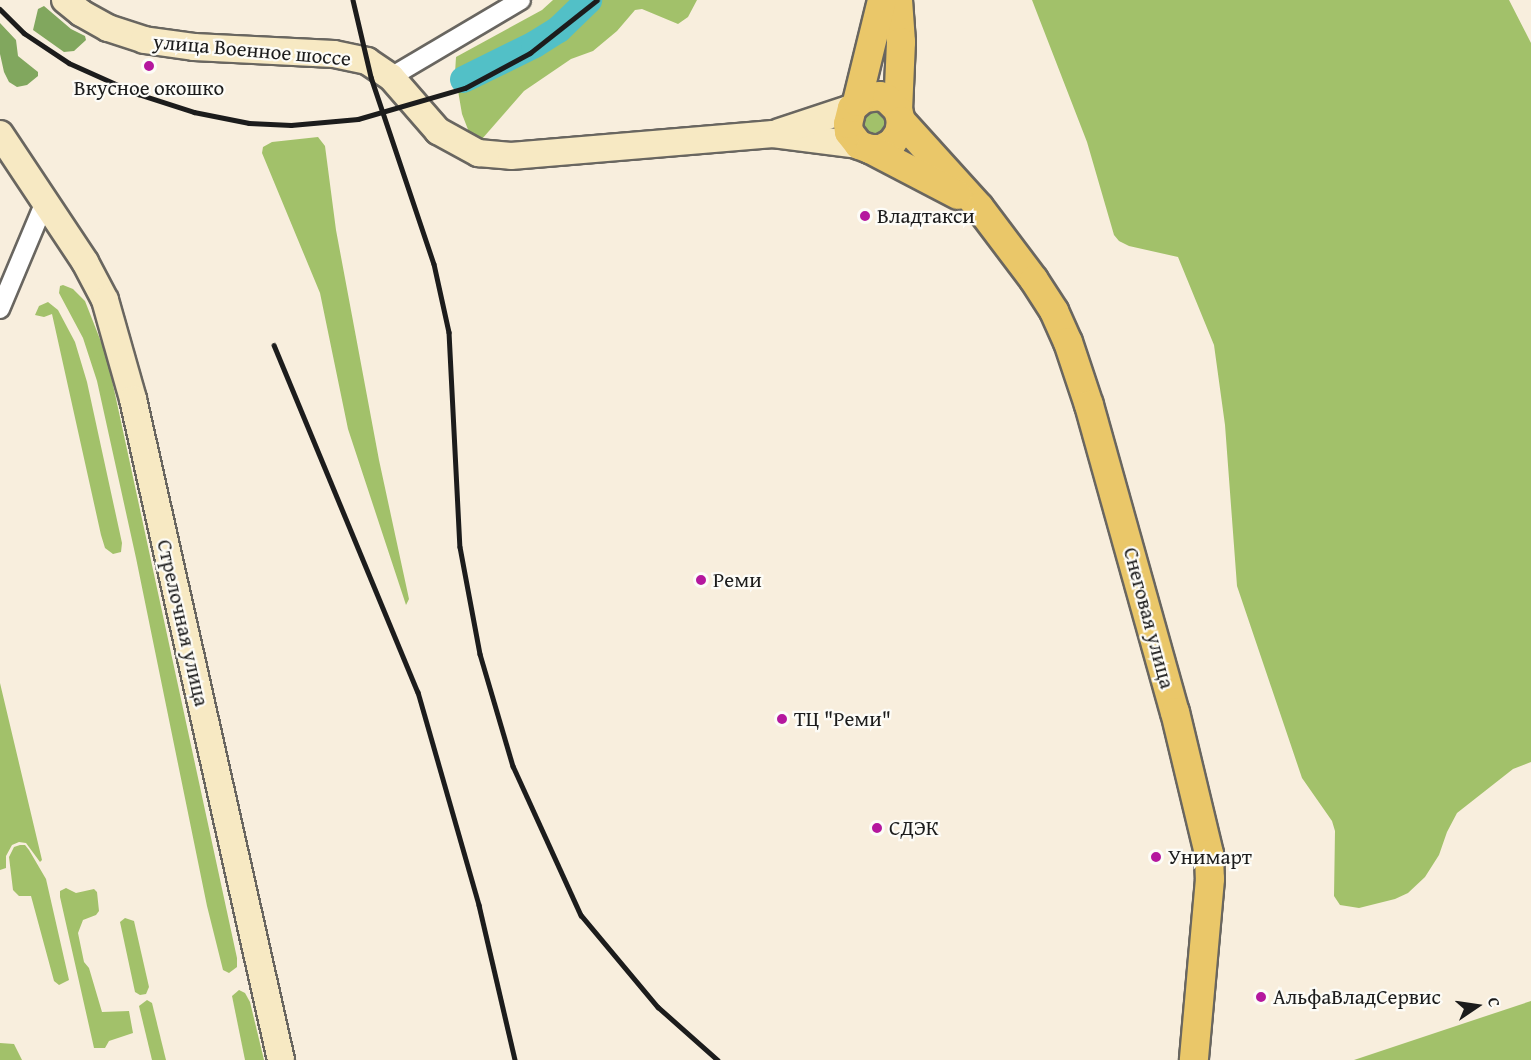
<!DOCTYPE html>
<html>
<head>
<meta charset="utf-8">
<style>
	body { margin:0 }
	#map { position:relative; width:1531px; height:1060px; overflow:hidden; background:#f8eedd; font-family:"Gentium Book Plus",serif }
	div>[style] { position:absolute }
	.green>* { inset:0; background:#a2c16a }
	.round { border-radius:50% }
	.forest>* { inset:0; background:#81a75e }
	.river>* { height:27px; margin:-13.5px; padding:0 13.5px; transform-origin:13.5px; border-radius:13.5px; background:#52c0c7 }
	.roads { filter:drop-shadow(2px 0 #696660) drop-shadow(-2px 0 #696660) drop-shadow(0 2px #696660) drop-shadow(0 -2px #696660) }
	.street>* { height:18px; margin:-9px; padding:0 9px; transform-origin:9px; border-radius:9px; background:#fff }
	.secondary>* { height:26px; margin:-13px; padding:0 13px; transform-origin:13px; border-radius:13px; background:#f7e9c3 }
	.primary>* { height:28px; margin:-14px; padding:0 14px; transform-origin:14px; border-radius:14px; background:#eac769 }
	.rail>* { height:4.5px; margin:-2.25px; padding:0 2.25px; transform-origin:2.25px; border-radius:2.25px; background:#1c1c1c }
	.dots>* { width:16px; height:16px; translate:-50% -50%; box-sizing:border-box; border:3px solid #fdfcf7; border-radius:50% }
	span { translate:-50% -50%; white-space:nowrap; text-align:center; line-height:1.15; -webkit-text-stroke:4.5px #fdfcf7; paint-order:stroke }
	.street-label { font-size:21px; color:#1c1c1c }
	.poi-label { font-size:21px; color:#1c1c1c }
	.left { translate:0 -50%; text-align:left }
	.north { position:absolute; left:1447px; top:976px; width:60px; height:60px; -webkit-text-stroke:4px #fdfcf7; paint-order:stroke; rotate:77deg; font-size:16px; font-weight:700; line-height:24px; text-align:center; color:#1c1c1c }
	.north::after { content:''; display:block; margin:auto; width:21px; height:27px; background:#1c1c1c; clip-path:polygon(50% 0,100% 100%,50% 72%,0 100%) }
</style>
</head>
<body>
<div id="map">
	<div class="green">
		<i style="clip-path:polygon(553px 0,697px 0,688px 17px,678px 24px,642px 9px,635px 10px,617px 31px,593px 51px,571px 59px,524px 91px,482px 139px,472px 140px,462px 114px,455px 73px,456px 57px,542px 10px)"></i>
		<i style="clip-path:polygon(1032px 0,1509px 0,1531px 43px,1531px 762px,1513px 769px,1457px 813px,1447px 832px,1439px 855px,1425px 877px,1408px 893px,1395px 899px,1359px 908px,1340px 905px,1334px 896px,1335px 831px,1332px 821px,1302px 778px,1237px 586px,1225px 425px,1214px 345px,1178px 257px,1129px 246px,1119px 241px,1114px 235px,1087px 142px)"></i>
		<i class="round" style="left:862px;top:111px;width:24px;height:24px"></i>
		<i style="clip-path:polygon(318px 137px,325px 146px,336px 230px,379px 460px,409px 599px,406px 605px,348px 429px,320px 293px,262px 153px,263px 147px,272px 142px)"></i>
		<i style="clip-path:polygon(63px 285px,73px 289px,85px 301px,107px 357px,237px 958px,237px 967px,229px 973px,223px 970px,207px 906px,136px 558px,97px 381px,83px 338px,59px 293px,60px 286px)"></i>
		<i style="clip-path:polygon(48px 302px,58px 310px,75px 342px,87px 382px,122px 543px,121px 552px,113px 554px,105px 548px,101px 535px,52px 314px,44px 317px,35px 315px,39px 306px)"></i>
		<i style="clip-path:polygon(0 683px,42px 860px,40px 862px,26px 843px,19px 842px,12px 845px,6px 856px,6px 868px,0 870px)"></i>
		<i style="clip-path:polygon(20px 845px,25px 845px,29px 850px,46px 879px,69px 980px,59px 985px,54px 981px,31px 896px,19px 896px,13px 890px,9px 857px,14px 847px)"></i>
		<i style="clip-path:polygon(66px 888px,76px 893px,94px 889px,97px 892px,99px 911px,96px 915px,83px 920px,78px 933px,84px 962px,89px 968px,102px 1012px,129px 1011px,133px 1033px,109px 1041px,105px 1048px,94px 1048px,60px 897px,60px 891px)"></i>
		<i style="clip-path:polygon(125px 918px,134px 921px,149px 987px,146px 994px,140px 995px,135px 992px,120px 922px)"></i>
		<i style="clip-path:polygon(239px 990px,245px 993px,250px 1002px,264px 1060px,245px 1060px,232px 996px)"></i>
		<i style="clip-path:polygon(147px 1000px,152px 1003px,166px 1060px,152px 1060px,139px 1006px)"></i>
		<i style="clip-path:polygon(1531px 1001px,1531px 1060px,1354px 1060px)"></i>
		<i style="clip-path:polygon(0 1043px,14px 1044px,22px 1060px,0 1060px)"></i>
	</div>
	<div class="forest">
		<i style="clip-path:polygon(44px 6px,71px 29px,85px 36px,86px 40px,74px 51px,64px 52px,33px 30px,38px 9px)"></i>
		<i style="clip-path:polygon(0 23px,16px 40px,18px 56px,38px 72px,38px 76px,27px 85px,17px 87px,9px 82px,4px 72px,0 54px)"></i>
	</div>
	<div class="river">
		<i style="left:463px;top:79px;width:79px;rotate:-26.2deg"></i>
		<i style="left:534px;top:44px;width:28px;rotate:-32deg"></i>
		<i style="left:558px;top:29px;width:42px;rotate:-44deg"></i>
	</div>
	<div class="roads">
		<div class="street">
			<i style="left:391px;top:77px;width:151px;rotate:-30.6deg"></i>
			<i style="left:0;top:309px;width:116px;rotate:-67.2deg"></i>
		</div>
		<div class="secondary">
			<i style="left:65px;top:0;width:21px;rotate:39deg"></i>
			<i style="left:81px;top:13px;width:31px;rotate:29deg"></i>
			<i style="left:108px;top:28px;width:38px;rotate:18deg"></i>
			<i style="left:144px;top:40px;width:50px;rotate:8deg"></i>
			<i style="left:194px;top:47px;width:140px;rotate:2.9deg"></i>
			<i style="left:334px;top:54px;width:34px;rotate:12deg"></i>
			<i style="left:367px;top:61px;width:29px;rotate:34deg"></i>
			<i style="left:391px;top:77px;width:72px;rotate:49deg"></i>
			<i style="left:438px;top:131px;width:46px;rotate:28.8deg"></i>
			<i style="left:478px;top:153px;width:33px;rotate:5deg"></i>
			<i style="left:511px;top:156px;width:263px;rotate:-4.8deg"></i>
			<i style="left:773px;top:134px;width:87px;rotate:7.3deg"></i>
			<i style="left:779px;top:132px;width:77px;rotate:-18.2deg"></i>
			<i style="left:0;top:134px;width:154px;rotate:56.4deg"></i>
			<i style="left:85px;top:262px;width:43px;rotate:62.2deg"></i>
			<i style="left:105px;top:300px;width:103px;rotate:74.2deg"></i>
			<i style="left:133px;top:399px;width:677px;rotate:77.38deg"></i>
		</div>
		<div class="primary">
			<i style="left:898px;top:0;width:42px;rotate:85.9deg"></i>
			<i style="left:901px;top:42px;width:68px;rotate:92.5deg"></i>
			<i style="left:898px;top:110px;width:11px;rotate:75deg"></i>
			<i style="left:901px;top:121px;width:12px;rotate:99deg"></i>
			<i style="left:899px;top:133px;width:12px;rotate:125deg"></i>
			<i style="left:892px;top:143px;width:13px;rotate:151deg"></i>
			<i style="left:881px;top:149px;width:11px;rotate:180deg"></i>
			<i style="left:870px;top:149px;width:12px;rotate:-160deg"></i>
			<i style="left:859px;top:145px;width:16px;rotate:-128deg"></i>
			<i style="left:849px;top:132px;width:8px;rotate:-97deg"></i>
			<i style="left:848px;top:124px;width:16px;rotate:-76deg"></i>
			<i style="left:852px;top:108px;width:16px;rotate:-40deg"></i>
			<i style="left:864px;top:98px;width:16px;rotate:-7deg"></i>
			<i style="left:880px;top:96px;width:8px;rotate:23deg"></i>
			<i style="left:887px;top:99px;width:16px;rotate:45deg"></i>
			<i style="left:857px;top:102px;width:105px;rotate:-76.2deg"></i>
			<i style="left:901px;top:121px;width:116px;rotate:47.8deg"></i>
			<i style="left:979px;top:207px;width:91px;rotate:53deg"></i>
			<i style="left:1034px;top:280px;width:37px;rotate:57deg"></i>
			<i style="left:1054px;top:311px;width:34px;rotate:66deg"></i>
			<i style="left:1068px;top:342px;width:66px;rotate:71.6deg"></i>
			<i style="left:1089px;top:405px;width:319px;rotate:74.4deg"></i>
			<i style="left:1175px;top:712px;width:146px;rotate:76.5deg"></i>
			<i style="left:1209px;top:854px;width:25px;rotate:88deg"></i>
			<i style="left:1210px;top:879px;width:182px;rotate:95.1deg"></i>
			<i style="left:870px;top:149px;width:99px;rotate:27.6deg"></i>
		</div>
	</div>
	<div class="rail">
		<i style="left:353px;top:0;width:79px;rotate:76.8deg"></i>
		<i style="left:371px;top:77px;width:197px;rotate:71.4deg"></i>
		<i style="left:434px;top:264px;width:70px;rotate:77.6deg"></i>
		<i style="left:449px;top:332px;width:215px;rotate:87.1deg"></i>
		<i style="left:460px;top:547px;width:109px;rotate:79.4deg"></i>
		<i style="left:480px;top:654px;width:117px;rotate:73.6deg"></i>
		<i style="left:513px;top:766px;width:164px;rotate:65.5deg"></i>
		<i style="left:581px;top:915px;width:120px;rotate:50.1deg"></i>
		<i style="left:658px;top:1007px;width:80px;rotate:41.5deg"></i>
		<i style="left:0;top:9px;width:34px;rotate:45deg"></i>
		<i style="left:24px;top:33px;width:54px;rotate:33.7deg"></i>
		<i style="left:69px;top:63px;width:76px;rotate:24.2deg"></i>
		<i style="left:138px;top:94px;width:59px;rotate:17.8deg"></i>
		<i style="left:194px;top:112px;width:56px;rotate:11.3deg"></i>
		<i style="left:249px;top:123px;width:42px;rotate:2.7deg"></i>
		<i style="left:291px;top:125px;width:67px;rotate:-5.1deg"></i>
		<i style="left:358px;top:119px;width:111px;rotate:-16.2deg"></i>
		<i style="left:465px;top:88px;width:74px;rotate:-28.3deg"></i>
		<i style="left:530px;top:53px;width:85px;rotate:-38.3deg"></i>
		<i style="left:274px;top:345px;width:376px;rotate:67.5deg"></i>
		<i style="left:418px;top:692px;width:222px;rotate:74deg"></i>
		<i style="left:479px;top:905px;width:159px;rotate:76.9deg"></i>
	</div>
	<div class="dots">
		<i style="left:149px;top:66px;background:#b5179e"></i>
		<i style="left:865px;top:216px;background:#b5179e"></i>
		<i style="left:701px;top:580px;background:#b5179e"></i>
		<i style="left:782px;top:719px;background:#b5179e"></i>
		<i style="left:877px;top:828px;background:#b5179e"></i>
		<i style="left:1156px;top:857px;background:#b5179e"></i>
		<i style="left:1261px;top:997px;background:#b5179e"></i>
	</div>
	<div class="street-label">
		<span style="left:252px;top:50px;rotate:5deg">улица Военное шоссе</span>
		<span style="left:1149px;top:618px;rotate:75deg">Снеговая улица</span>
		<span style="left:183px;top:623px;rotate:77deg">Стрелочная улица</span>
	</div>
	<div class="poi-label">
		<span style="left:149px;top:88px">Вкусное окошко</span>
		<span class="left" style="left:877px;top:216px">Владтакси</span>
		<span class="left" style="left:713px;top:580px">Реми</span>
		<span class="left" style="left:794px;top:719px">ТЦ "Реми"</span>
		<span class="left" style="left:889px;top:828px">СДЭК</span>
		<span class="left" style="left:1168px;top:857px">Унимарт</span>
		<span class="left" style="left:1273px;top:997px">АльфаВладСервис</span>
	</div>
	<div class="north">С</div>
</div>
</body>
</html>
